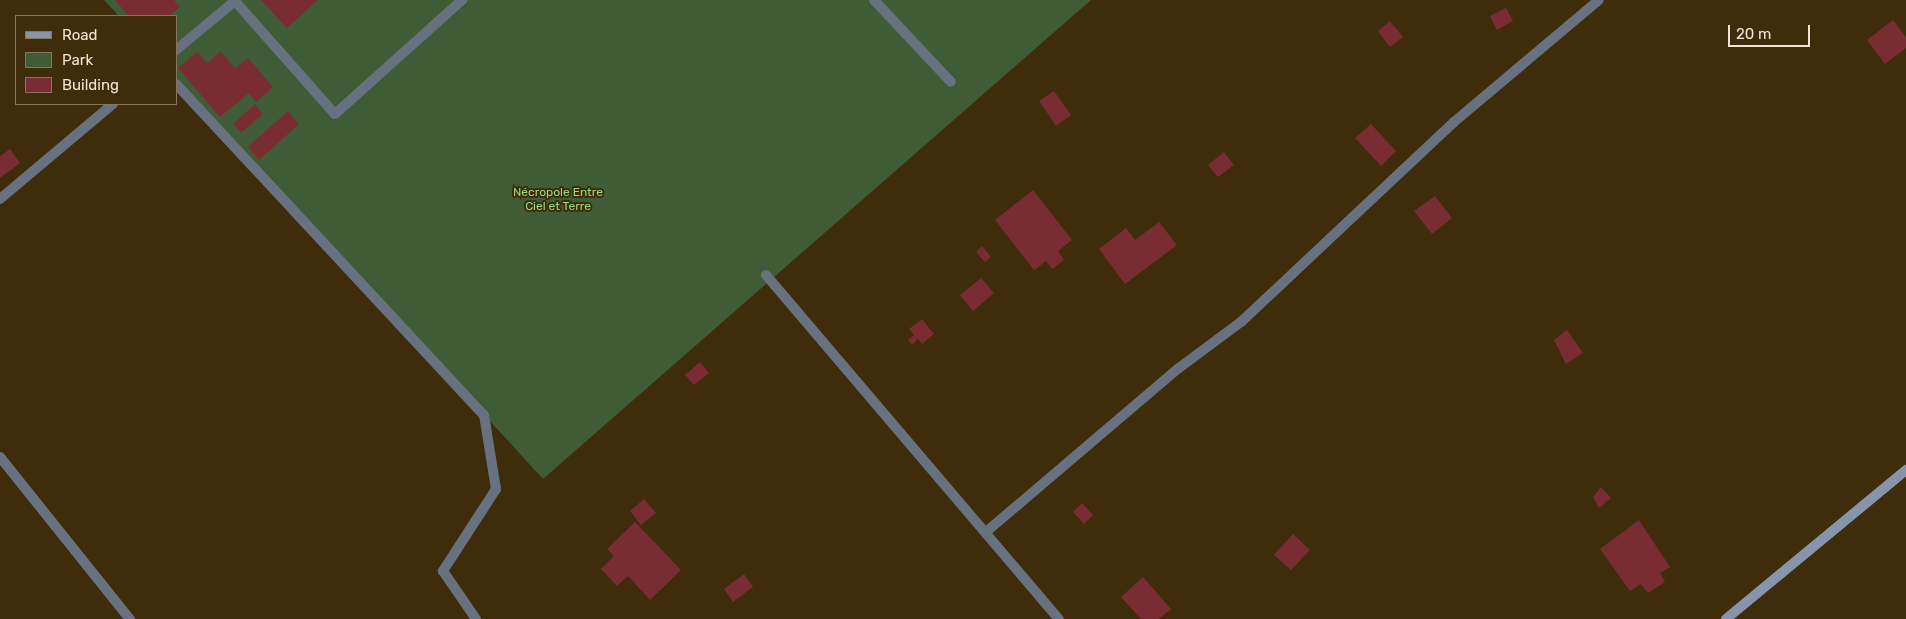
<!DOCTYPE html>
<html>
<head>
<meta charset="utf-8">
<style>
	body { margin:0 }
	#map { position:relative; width:1906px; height:619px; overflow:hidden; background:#3f2c0a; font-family:Rubik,sans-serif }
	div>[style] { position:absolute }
	.green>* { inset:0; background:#405c37 }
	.building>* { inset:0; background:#792d33 }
	.street>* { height:10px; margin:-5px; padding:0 5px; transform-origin:5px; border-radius:5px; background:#67717f }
	.secondary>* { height:10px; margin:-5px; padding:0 5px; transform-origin:5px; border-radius:5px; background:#8695ab }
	span { translate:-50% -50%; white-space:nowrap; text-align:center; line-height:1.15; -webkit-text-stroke:4px #3f2c0a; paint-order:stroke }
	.park-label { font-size:12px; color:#96d880 }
	.legend { position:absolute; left:15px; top:15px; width:162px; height:90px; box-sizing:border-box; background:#3f2c0a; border:1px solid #87765a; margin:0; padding:6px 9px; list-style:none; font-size:15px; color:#f2e5d3 }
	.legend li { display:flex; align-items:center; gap:10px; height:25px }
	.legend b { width:25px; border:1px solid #87765a }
	.scale { position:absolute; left:1728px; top:25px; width:82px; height:22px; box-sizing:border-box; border:2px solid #f2e5d3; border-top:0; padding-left:6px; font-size:15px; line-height:18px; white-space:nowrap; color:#f2e5d3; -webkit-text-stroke:4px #3f2c0a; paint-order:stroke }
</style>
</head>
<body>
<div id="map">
	<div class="green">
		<i style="clip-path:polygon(104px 0,1091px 0,543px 479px,176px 79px,176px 16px,119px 16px)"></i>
	</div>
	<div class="building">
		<i style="clip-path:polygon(115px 0,174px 0,180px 7px,169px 16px,129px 16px)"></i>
		<i style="clip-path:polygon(261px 0,318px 0,287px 28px)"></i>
		<i style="clip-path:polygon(1506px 8px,1513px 21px,1497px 30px,1490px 16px)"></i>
		<i style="clip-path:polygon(1893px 20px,1906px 37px,1906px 48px,1885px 64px,1867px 40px)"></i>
		<i style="clip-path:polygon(1390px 21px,1403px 37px,1390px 47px,1378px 31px)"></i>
		<i style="clip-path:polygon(221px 51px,235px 68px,248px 58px,273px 87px,256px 102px,249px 93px,220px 117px,178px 68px,197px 52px,207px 63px)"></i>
		<i style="clip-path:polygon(1054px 91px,1071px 115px,1056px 126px,1039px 101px)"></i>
		<i style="clip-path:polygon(255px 104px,263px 114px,241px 133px,233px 124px)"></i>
		<i style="clip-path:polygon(288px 111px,299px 124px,259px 160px,248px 147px)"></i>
		<i style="clip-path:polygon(1371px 124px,1396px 151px,1381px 166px,1355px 138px)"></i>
		<i style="clip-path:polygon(10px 149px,20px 163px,0 178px,0 156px)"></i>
		<i style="clip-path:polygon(1224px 152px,1234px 165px,1218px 177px,1208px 165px)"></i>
		<i style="clip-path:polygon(1033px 190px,1072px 240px,1058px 251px,1064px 260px,1052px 269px,1046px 261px,1034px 270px,995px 220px)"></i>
		<i style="clip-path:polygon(1435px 196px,1452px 218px,1432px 234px,1414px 211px)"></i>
		<i style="clip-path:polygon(1159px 222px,1177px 245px,1125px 284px,1099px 249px,1126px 228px,1135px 240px)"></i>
		<i style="clip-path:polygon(982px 246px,991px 257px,985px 262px,976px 252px)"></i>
		<i style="clip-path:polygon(981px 278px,994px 293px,973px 311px,960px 295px)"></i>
		<i style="clip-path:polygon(922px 319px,934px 334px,922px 344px,918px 339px,912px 345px,908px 340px,914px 335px,909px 329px)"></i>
		<i style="clip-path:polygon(1567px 330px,1583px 353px,1566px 364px,1554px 340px)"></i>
		<i style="clip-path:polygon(700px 362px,709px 373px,694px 385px,685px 375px)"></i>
		<i style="clip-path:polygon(1601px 487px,1611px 498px,1599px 508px,1593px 497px)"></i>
		<i style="clip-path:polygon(644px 499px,656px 513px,641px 525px,630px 511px)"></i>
		<i style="clip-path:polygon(1082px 503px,1093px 515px,1084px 524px,1073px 512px)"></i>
		<i style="clip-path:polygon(1639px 520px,1670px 567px,1660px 573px,1665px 582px,1648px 593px,1641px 584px,1630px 591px,1600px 549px)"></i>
		<i style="clip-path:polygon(635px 522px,681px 570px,650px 600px,628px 576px,617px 586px,601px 569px,614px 556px,607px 549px)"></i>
		<i style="clip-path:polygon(1293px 534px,1310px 550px,1291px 570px,1274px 555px)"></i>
		<i style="clip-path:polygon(744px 574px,753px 587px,733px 602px,724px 589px)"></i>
		<i style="clip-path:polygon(1143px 577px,1171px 609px,1159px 619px,1141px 619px,1121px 597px)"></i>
	</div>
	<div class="street">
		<i style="left:234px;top:0;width:152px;rotate:48.5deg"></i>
		<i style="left:335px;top:114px;width:171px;rotate:-41.9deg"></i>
		<i style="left:874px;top:0;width:112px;rotate:46.8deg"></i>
		<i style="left:176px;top:50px;width:78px;rotate:-39.8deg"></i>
		<i style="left:176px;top:84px;width:452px;rotate:47.1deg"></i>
		<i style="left:484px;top:415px;width:75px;rotate:80.8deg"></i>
		<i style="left:496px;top:489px;width:98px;rotate:122.9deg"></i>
		<i style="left:443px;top:571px;width:58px;rotate:55.5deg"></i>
		<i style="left:0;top:199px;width:148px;rotate:-40.1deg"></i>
		<i style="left:766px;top:275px;width:452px;rotate:49.6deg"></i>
		<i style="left:0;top:457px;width:208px;rotate:51.3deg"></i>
		<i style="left:986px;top:532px;width:253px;rotate:-40.4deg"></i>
		<i style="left:1179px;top:368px;width:77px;rotate:-36.6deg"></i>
		<i style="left:1241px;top:322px;width:292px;rotate:-43.2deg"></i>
		<i style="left:1454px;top:122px;width:189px;rotate:-40.1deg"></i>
	</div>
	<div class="secondary">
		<i style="left:1726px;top:619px;width:234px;rotate:-39.6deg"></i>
	</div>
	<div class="park-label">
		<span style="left:558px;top:200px">Nécropole Entre<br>Ciel et Terre</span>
	</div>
	<ul class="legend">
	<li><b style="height:6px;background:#8695ab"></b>Road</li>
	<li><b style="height:14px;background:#405c37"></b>Park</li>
	<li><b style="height:14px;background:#792d33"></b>Building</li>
	</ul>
	<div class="scale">20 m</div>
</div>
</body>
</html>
